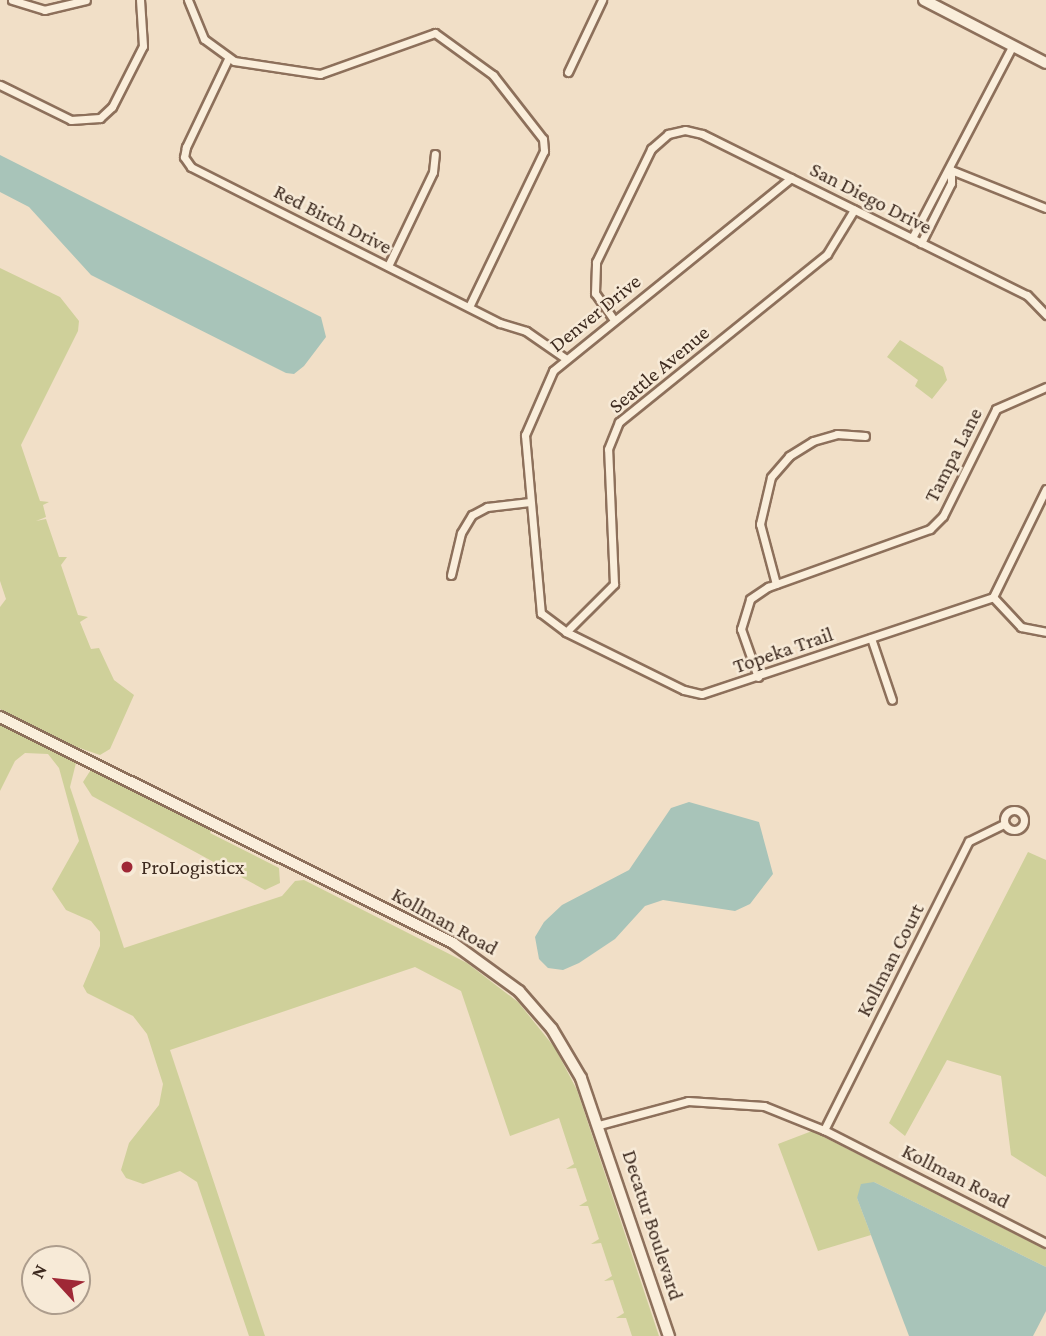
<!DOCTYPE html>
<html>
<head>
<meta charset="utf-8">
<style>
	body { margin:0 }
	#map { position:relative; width:1046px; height:1336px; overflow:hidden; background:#f1dfc7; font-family:"Crimson Pro",serif }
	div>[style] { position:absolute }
	.green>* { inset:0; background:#cfd09a }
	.water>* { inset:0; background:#a8c4b9 }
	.roads { filter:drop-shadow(2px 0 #8d705b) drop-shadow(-2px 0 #8d705b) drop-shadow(0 2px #8d705b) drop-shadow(0 -2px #8d705b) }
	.street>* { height:7px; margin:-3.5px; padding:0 3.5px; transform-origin:3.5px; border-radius:3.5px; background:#faeedb }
	.street>.ring { margin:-3.5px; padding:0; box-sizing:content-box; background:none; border:7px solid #faeedb; border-radius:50% }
	.secondary>* { height:10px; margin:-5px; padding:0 5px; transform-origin:5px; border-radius:5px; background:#faeedb }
	.dots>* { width:19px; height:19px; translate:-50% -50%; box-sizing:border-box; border:4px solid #f7ead7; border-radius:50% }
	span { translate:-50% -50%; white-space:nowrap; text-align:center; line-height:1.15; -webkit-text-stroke:5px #f7ead7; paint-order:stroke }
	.street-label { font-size:21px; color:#3d2a1f }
	.poi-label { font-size:21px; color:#3d2a1f }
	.left { translate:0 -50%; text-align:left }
	.north { position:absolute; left:21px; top:1245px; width:70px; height:70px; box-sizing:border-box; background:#f7ead7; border:2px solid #ad9d8d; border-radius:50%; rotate:297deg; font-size:19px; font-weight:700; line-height:28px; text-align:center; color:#3d2a1f }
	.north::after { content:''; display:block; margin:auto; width:24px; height:32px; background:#9f2836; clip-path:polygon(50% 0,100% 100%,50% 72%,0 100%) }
</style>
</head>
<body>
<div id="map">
	<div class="green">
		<i style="clip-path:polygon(0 268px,60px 297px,79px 321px,78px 331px,21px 445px,40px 501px,49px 502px,43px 505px,46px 517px,36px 521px,46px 519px,59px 557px,67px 557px,61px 565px,78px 615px,88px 617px,80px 622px,91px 649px,99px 648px,114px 680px,134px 695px,110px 749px,100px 755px,62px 742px,0 709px,0 607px,6px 599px,0 581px)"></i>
		<i style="clip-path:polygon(900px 340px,943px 367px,947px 380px,932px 399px,915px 386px,918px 380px,887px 357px)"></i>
		<i style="clip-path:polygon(0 724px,76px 763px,70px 787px,124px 948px,282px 896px,295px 881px,304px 880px,467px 963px,518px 1002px,555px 1048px,577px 1090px,659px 1336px,632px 1336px,626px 1318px,616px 1318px,624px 1313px,613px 1280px,604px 1281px,612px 1276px,601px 1243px,591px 1244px,599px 1239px,588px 1206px,579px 1206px,587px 1201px,576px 1168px,566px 1169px,574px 1164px,559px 1118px,510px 1136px,461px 991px,415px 967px,170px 1050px,265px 1336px,249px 1336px,197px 1182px,180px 1171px,143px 1184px,126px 1178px,121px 1170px,129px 1143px,159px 1105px,163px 1084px,147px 1034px,133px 1016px,87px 993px,83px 986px,100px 946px,100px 932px,91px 921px,66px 910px,52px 889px,79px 841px,59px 768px,48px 754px,25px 753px,15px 761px,0 791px)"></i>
		<i style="clip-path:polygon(92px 768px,212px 828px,210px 833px,279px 868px,280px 883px,265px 890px,92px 796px,83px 782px)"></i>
		<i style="clip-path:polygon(1028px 852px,1046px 860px,1046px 1177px,1011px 1155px,1001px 1076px,947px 1060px,905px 1136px,889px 1123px)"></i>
		<i style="clip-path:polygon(812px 1131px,1046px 1250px,1046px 1267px,874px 1182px,857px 1198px,871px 1235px,818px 1251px,778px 1144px)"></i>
	</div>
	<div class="water">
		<i style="clip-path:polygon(0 155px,321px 317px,326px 337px,304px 366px,294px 374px,286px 373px,91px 275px,29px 207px,0 192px)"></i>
		<i style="clip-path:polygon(689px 802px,759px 822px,773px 874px,750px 904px,735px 911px,663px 900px,645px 906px,615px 939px,579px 963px,563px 970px,548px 968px,539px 959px,535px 937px,544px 922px,562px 905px,629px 870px,671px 808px)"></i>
		<i style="clip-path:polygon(874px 1182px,1046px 1267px,1046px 1311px,1033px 1336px,909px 1336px,857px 1198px,861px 1184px)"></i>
	</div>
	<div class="roads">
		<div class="street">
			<i style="left:12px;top:0;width:34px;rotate:17deg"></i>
			<i style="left:44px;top:10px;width:43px;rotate:-13.4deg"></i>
			<i style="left:188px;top:0;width:42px;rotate:67.7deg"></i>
			<i style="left:204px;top:39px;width:37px;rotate:36deg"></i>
			<i style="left:234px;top:61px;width:87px;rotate:8.6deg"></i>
			<i style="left:320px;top:74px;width:122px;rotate:-19.6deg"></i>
			<i style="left:435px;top:33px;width:72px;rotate:35.9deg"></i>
			<i style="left:493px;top:75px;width:81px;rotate:52deg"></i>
			<i style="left:543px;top:139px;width:12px;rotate:85deg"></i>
			<i style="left:544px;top:151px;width:173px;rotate:115.7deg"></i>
			<i style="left:228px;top:59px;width:98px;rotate:115.5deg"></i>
			<i style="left:186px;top:147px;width:10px;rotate:101deg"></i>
			<i style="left:184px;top:157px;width:12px;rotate:55deg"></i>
			<i style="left:191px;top:167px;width:346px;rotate:26.8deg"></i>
			<i style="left:500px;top:323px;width:27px;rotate:17deg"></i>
			<i style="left:526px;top:331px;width:47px;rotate:34.7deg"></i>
			<i style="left:568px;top:72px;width:80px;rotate:-64.7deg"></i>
			<i style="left:0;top:85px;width:79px;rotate:26.2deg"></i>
			<i style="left:71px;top:120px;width:29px;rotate:-4deg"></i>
			<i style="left:100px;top:118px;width:16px;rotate:-43deg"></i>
			<i style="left:112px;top:107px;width:68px;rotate:-63.1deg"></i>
			<i style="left:143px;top:46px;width:46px;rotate:-93.7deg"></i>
			<i style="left:951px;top:170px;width:102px;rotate:21.8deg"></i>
			<i style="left:791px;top:178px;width:306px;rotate:141deg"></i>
			<i style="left:553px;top:371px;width:70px;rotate:113.6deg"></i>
			<i style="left:525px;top:435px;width:179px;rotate:84.9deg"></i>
			<i style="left:541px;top:613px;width:31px;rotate:37deg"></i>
			<i style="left:566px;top:632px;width:131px;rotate:26.2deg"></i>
			<i style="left:684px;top:690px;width:18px;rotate:13deg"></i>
			<i style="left:702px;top:694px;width:307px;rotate:-18.4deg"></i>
			<i style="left:912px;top:238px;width:218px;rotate:-62.4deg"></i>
			<i style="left:921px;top:243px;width:67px;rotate:-63.4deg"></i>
			<i style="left:951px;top:183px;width:13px;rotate:-90deg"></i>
			<i style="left:388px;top:266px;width:104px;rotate:-64.4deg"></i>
			<i style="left:433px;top:172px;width:18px;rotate:-84deg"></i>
			<i style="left:614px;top:320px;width:33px;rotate:-125deg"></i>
			<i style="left:595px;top:293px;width:31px;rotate:-88deg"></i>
			<i style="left:596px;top:262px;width:126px;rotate:-64deg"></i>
			<i style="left:651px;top:149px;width:23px;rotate:-41deg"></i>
			<i style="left:668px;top:134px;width:17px;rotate:-13deg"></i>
			<i style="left:685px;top:130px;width:17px;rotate:13deg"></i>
			<i style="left:702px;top:134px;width:363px;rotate:26.4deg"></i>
			<i style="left:1027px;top:295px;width:28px;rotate:46deg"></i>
			<i style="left:451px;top:575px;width:43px;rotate:-76.6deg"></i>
			<i style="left:461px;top:533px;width:21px;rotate:-59deg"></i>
			<i style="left:472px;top:515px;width:17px;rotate:-28deg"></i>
			<i style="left:487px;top:507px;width:43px;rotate:-6.6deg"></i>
			<i style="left:776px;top:584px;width:62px;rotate:-104.9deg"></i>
			<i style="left:760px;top:524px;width:48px;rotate:-76.8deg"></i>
			<i style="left:771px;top:477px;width:28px;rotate:-49deg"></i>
			<i style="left:789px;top:456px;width:28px;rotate:-32deg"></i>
			<i style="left:813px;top:441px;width:25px;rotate:-16deg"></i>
			<i style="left:837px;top:434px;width:28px;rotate:4deg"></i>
			<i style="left:993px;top:597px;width:120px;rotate:-63.9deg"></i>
			<i style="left:993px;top:597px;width:41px;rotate:47deg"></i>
			<i style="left:1021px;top:627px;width:25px;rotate:11deg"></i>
			<i style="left:566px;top:632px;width:68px;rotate:-45deg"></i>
			<i style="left:614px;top:584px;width:135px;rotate:-92.5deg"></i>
			<i style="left:608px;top:449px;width:29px;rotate:-68deg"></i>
			<i style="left:619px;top:422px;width:267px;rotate:-38.9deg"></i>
			<i style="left:827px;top:254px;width:52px;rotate:-58.5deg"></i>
			<i style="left:871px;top:638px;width:65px;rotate:71.3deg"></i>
			<i style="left:758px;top:677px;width:51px;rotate:-109.5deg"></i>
			<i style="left:741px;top:629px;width:31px;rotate:-73deg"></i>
			<i style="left:750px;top:599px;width:22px;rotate:-34deg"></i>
			<i style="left:768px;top:587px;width:172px;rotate:-19.7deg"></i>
			<i style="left:930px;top:529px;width:18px;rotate:-45deg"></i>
			<i style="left:943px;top:516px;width:119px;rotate:-63.6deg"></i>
			<i style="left:996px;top:409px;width:55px;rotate:-23.7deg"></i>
			<i class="ring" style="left:1004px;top:810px;width:13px;height:13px"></i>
			<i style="left:599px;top:1125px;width:92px;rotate:-15.1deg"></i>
			<i style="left:688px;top:1101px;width:76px;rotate:3.8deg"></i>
			<i style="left:764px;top:1106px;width:65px;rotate:21.8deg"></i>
			<i style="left:824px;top:1130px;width:249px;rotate:27deg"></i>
			<i style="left:824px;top:1130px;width:323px;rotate:-63.4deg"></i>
			<i style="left:969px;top:841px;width:39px;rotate:-26deg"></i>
		</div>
		<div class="secondary">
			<i style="left:924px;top:0;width:137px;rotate:27.3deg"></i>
			<i style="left:0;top:717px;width:506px;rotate:26.51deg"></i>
			<i style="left:453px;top:943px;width:82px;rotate:36deg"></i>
			<i style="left:519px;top:991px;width:50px;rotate:49deg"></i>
			<i style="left:552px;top:1029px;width:57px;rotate:59.4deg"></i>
			<i style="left:581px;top:1078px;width:273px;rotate:71.2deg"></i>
		</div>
	</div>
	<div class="dots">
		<i style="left:127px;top:867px;background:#9f2836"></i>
	</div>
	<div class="street-label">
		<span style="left:871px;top:198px;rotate:27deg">San Diego Drive</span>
		<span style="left:333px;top:219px;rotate:27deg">Red Birch Drive</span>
		<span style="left:595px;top:313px;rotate:-39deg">Denver Drive</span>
		<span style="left:659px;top:369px;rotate:-40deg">Seattle Avenue</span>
		<span style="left:953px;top:455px;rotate:-63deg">Tampa Lane</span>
		<span style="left:783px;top:650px;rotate:-19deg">Topeka Trail</span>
		<span style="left:445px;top:921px;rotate:29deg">Kollman Road</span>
		<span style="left:890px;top:960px;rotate:-63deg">Kollman Court</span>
		<span style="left:956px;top:1176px;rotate:27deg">Kollman Road</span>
		<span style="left:653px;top:1225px;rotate:72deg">Decatur Boulevard</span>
	</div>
	<div class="poi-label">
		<span class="left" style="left:141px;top:867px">ProLogisticx</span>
	</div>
	<div class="north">N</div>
</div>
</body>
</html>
